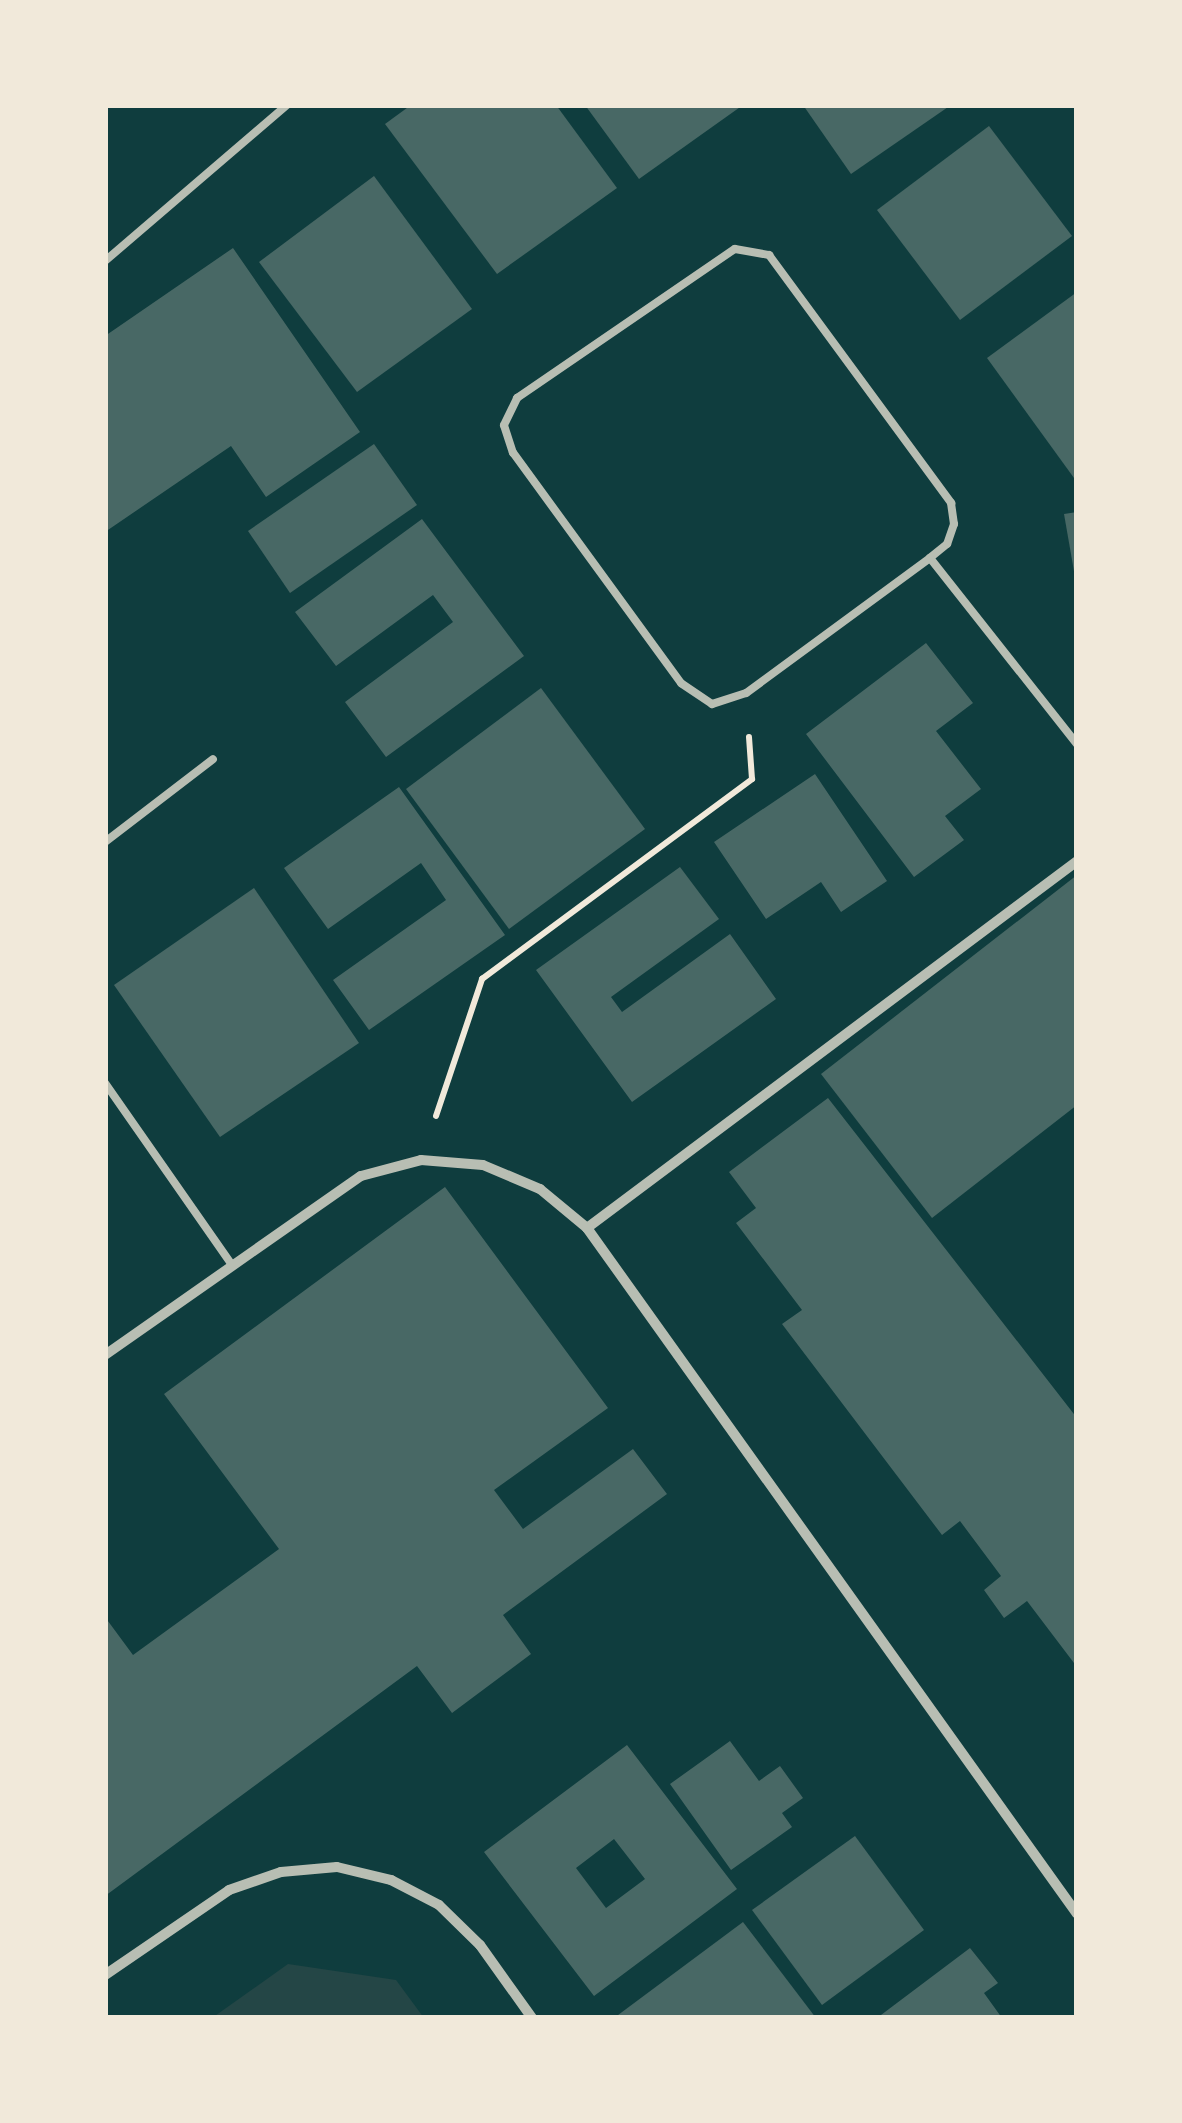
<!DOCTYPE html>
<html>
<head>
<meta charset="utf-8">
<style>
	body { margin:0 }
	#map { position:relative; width:1182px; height:2123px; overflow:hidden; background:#0f3d3e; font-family:Spectral,serif }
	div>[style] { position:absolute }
	.green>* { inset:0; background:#244646 }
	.building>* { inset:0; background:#486865 }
	.path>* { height:6px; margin:-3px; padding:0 3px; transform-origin:3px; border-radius:3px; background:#f1e9da }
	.service>* { height:8px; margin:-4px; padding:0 4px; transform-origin:4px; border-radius:4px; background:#b8beb3 }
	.minor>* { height:10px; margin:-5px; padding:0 5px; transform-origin:5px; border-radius:5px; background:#b8beb3 }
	span { translate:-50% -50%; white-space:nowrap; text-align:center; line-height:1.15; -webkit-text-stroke:9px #f1e9da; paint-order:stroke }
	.frame { position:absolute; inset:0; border:108px solid #f1e9da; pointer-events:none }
</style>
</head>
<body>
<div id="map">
	<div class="green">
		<i style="clip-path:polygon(288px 1964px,396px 1980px,424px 2018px,212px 2018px)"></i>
	</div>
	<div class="building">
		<i style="clip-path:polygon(411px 105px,556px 105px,617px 188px,497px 274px,385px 124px)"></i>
		<i style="clip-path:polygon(585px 105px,743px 105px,639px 179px)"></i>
		<i style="clip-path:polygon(803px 105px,951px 105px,851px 174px)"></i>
		<i style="clip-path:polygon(989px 126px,1072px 236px,960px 320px,877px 210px)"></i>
		<i style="clip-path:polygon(374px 176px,472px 309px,357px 392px,259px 262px)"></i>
		<i style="clip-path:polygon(233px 248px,360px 432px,266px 497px,231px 446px,105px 532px,105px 336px)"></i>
		<i style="clip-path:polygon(1077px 292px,1077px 476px,1074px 478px,987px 358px)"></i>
		<i style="clip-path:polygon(374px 444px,417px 505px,290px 593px,248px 531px)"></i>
		<i style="clip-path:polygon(1077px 512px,1077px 577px,1075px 577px,1064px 514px)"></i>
		<i style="clip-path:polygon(422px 519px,524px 656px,386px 757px,345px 702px,453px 622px,433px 595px,336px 666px,295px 612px)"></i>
		<i style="clip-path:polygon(926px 643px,973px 703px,936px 731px,981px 789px,945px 816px,964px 840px,914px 877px,806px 734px)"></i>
		<i style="clip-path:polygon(541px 688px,645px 829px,509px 929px,406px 789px)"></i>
		<i style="clip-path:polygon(815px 774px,887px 881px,841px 912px,821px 882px,766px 919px,714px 842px)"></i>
		<i style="clip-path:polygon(399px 787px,505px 935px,369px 1030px,333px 980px,446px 900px,421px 863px,328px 929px,284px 868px)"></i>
		<i style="clip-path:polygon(680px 867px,719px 919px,611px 997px,622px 1012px,730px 934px,776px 999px,632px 1102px,536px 970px)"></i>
		<i style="clip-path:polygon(1077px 875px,1077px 1105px,932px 1218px,821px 1074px)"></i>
		<i style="clip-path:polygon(254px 888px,359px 1043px,220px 1137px,114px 985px)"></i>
		<i style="clip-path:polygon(828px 1098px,1077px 1418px,1077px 1667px,1027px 1601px,1004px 1618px,984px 1590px,1001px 1576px,960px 1521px,942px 1535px,782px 1324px,802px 1310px,736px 1223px,756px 1208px,729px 1172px)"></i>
		<i style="clip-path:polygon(445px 1187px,608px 1408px,494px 1490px,523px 1529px,633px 1449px,667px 1494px,503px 1615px,531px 1654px,452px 1713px,417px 1666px,105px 1896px,105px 1617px,133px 1655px,279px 1549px,164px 1394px)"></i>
		<i style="clip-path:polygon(730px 1741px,759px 1781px,780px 1766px,803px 1798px,782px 1813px,792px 1827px,731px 1870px,670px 1784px)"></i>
		<i style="clip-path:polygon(evenodd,627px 1745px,737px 1889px,594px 1996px,484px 1852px,627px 1745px,614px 1839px,645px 1879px,606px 1908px,576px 1868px,614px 1839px)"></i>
		<i style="clip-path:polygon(855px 1836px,924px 1930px,822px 2005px,752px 1910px)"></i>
		<i style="clip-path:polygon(743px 1922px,816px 2018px,614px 2018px)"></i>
		<i style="clip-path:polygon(970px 1948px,998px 1983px,984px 1993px,1002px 2018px,877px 2018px)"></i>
	</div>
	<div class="path">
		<i style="left:436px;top:1116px;width:145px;rotate:-71.4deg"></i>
		<i style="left:482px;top:979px;width:336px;rotate:-36.5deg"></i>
		<i style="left:752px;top:779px;width:42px;rotate:-94.1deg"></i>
	</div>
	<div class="service">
		<i style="left:735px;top:249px;width:35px;rotate:10deg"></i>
		<i style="left:769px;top:255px;width:308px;rotate:53.7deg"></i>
		<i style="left:951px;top:503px;width:21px;rotate:82deg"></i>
		<i style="left:954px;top:524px;width:21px;rotate:109deg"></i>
		<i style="left:947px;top:544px;width:22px;rotate:141deg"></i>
		<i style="left:930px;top:558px;width:228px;rotate:143.7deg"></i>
		<i style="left:746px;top:693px;width:36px;rotate:162deg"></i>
		<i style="left:712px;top:704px;width:37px;rotate:-146deg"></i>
		<i style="left:681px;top:683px;width:285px;rotate:-126.1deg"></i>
		<i style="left:513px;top:453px;width:29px;rotate:-108deg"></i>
		<i style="left:504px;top:425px;width:30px;rotate:-64deg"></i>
		<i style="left:517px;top:398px;width:264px;rotate:-34.4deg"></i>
		<i style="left:105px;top:261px;width:240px;rotate:-40.6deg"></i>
		<i style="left:930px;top:558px;width:237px;rotate:51.7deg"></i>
		<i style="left:105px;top:842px;width:136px;rotate:-37.5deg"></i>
		<i style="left:105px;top:1083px;width:222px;rotate:55.1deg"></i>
	</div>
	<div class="minor">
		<i style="left:587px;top:1228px;width:612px;rotate:-36.83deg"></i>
		<i style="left:105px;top:1355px;width:312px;rotate:-35deg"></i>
		<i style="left:361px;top:1176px;width:62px;rotate:-14.9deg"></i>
		<i style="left:421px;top:1160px;width:62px;rotate:4.6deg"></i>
		<i style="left:483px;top:1165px;width:62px;rotate:22.8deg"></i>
		<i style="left:540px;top:1189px;width:61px;rotate:39.7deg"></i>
		<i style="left:587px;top:1228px;width:843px;rotate:54.46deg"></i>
		<i style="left:105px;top:1975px;width:150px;rotate:-34.4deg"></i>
		<i style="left:229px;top:1890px;width:55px;rotate:-19.1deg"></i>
		<i style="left:281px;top:1872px;width:56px;rotate:-5.1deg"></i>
		<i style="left:337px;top:1867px;width:56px;rotate:13.5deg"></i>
		<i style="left:391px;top:1880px;width:54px;rotate:27.5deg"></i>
		<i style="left:439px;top:1905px;width:57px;rotate:44.3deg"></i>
		<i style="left:480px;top:1945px;width:90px;rotate:54.5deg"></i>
	</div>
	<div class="frame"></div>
</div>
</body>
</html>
